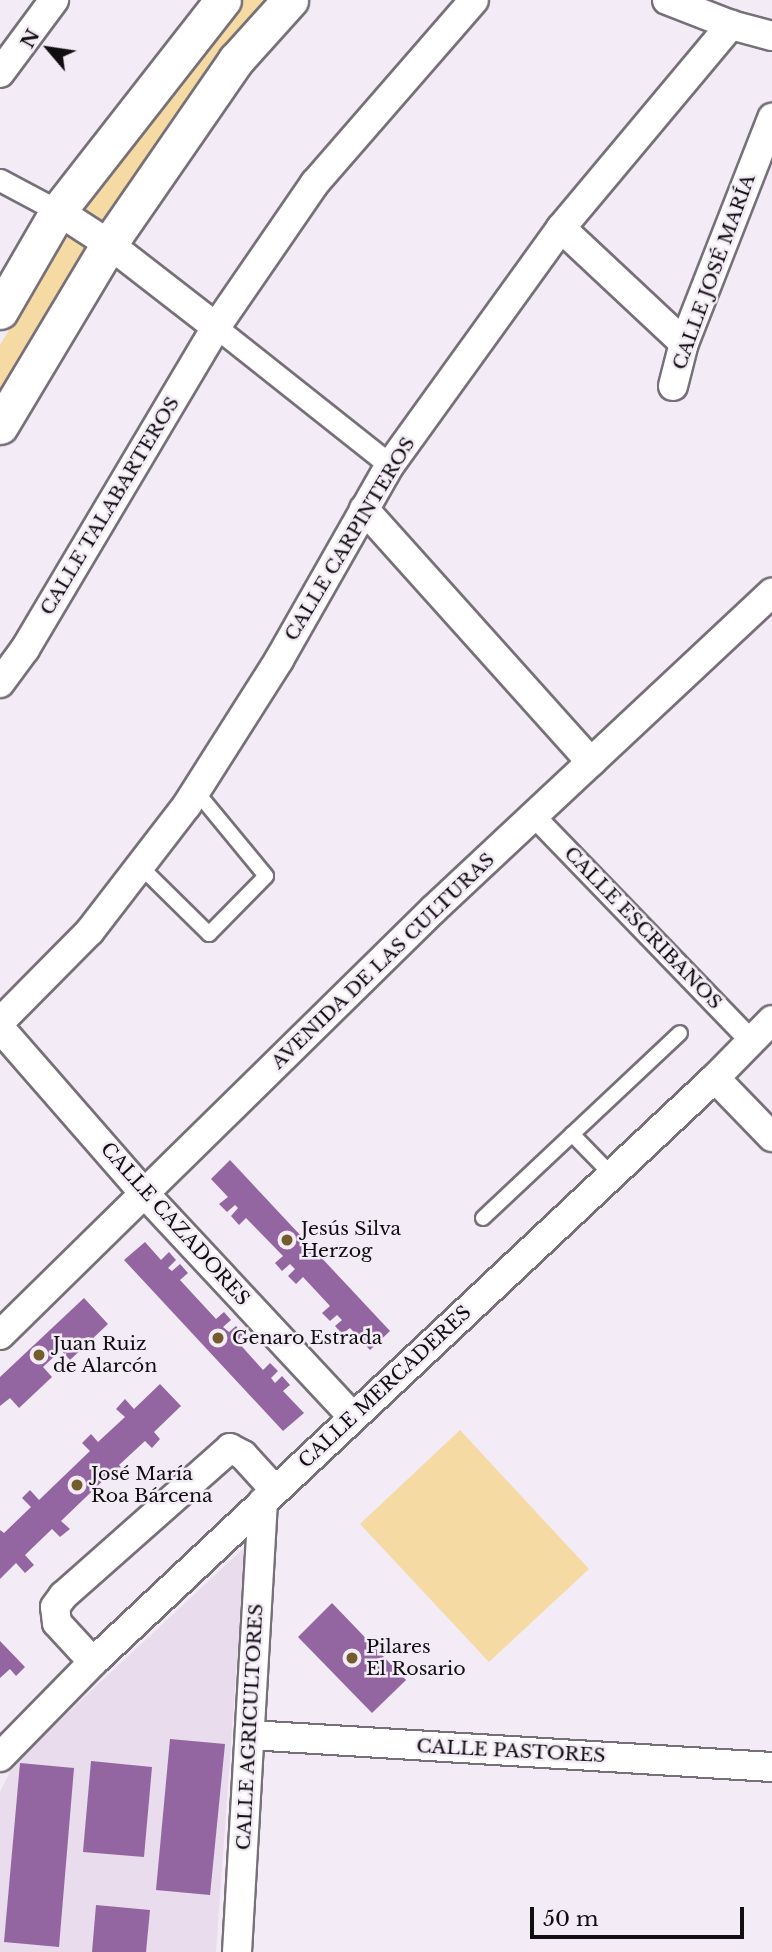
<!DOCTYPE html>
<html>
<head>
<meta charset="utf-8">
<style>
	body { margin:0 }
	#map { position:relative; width:772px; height:1952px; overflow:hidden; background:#f3ebf5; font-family:"Libre Baskerville",serif }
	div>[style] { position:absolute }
	.built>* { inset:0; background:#e9dced }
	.green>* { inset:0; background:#f5daa4 }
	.building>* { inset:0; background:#9366a1 }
	.roads { filter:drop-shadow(2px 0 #777079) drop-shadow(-2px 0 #777079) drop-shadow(0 2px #777079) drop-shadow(0 -2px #777079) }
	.service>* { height:14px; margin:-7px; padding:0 7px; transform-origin:7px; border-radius:7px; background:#fff }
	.pedestrian>* { height:21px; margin:-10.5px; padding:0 10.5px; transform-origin:10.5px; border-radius:10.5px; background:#fff }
	.minor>* { height:28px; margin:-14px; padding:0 14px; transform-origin:14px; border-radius:14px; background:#fff }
	.tertiary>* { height:35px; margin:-17.5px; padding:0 17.5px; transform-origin:17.5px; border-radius:17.5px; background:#fff }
	.dots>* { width:19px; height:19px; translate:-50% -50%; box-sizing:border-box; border:4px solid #f3ebf5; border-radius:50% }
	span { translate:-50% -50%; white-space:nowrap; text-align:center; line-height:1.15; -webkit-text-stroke:5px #f3ebf5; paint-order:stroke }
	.street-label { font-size:19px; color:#100e11 }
	.poi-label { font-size:19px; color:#100e11 }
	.left { translate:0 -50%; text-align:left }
	.north { position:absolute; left:14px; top:14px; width:70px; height:70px; -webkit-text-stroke:5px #f3ebf5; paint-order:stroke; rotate:299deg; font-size:19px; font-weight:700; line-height:28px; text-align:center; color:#100e11 }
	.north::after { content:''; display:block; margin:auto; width:24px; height:32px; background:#100e11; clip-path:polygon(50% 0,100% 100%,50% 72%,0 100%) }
	.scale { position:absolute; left:530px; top:1907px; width:214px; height:32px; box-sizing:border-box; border:4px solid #100e11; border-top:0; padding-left:9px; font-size:21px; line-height:24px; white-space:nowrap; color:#100e11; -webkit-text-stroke:5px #f3ebf5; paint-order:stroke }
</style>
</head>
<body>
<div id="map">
	<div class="built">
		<i style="clip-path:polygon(245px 1547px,216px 1952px,0 1952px,0 1792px,15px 1762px)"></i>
	</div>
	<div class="green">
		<i style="clip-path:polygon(242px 0,266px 0,224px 49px,0 396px,0 345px,84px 208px,194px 58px)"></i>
		<i style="clip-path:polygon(460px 1430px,589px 1569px,489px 1662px,360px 1524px)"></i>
	</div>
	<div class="building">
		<i style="clip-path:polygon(230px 1160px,390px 1331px,370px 1350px,350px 1328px,342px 1334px,335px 1326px,342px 1320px,337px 1315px,330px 1321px,322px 1313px,330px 1306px,303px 1277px,296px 1284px,288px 1276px,295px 1269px,290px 1264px,282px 1271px,275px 1263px,283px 1256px,246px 1218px,239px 1225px,231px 1216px,238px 1208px,235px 1205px,227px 1212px,219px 1204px,228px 1197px,211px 1179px)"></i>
		<i style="clip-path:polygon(145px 1242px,161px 1260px,169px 1252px,176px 1260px,168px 1268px,172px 1271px,180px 1264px,188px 1273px,180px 1280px,216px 1319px,224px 1312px,231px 1320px,223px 1327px,229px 1332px,236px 1326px,243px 1335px,237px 1341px,263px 1370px,270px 1363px,278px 1371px,271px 1378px,275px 1383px,282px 1376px,290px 1385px,283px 1391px,304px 1413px,283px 1431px,124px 1260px)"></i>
		<i style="clip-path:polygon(84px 1298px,108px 1324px,70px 1360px,61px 1350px,43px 1367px,52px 1377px,19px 1408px,10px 1398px,0 1406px,0 1377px)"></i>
		<i style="clip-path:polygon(160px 1384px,181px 1406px,154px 1432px,160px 1439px,152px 1448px,145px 1441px,119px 1465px,125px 1472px,117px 1480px,111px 1473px,61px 1521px,70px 1529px,60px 1537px,52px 1529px,25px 1555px,34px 1565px,25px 1573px,16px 1563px,0 1579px,0 1530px,4px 1533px,31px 1507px,22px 1498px,30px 1490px,39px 1500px,90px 1451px,82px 1443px,91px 1434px,98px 1442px,125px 1417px,116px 1409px,125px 1399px,134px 1409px)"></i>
		<i style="clip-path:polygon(332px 1603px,406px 1680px,372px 1713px,298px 1637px)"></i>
		<i style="clip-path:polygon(0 1641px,25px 1667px,16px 1676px,10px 1669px,0 1678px)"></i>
		<i style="clip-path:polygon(170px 1739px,225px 1744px,210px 1895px,156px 1890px)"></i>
		<i style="clip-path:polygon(91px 1761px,152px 1767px,144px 1857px,83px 1852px)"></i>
		<i style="clip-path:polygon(20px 1763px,74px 1768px,59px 1947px,4px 1942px)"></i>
		<i style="clip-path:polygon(96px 1905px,150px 1910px,146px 1952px,92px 1952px)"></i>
	</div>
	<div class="roads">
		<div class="service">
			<i style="left:140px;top:866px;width:97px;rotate:44.6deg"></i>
			<i style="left:209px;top:934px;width:81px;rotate:-45.5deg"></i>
			<i style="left:266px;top:876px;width:110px;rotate:-129.5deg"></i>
			<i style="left:572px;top:1134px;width:57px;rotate:45.7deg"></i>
			<i style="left:483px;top:1218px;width:270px;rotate:-43.2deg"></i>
		</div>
		<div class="pedestrian">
			<i style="left:0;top:180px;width:66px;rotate:28.1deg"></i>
			<i style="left:216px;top:327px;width:222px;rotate:38.4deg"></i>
			<i style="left:534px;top:816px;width:313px;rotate:46deg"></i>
		</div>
		<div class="minor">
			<i style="left:667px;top:0;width:69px;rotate:21.3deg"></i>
			<i style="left:731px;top:25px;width:42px;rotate:15deg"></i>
			<i style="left:0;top:73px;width:91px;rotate:-53.5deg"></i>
			<i style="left:58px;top:211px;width:61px;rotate:32.9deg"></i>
			<i style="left:109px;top:244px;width:135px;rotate:37.8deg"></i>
			<i style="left:561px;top:228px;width:168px;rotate:43.1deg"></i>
			<i style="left:673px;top:386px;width:44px;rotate:-75.7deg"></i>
			<i style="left:684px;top:343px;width:242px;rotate:-68.6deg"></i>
			<i style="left:364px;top:509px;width:340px;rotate:48.1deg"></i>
			<i style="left:0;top:683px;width:42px;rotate:-53.7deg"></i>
			<i style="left:25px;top:649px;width:374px;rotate:-59.3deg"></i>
			<i style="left:216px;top:327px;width:175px;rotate:-55.5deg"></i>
			<i style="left:315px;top:183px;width:242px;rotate:-49deg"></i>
			<i style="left:0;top:1022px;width:128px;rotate:-45.3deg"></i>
			<i style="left:90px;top:931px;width:159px;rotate:-52.4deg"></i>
			<i style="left:187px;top:805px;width:172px;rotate:-57.6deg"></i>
			<i style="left:279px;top:660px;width:224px;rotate:-60.4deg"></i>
			<i style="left:390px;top:465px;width:292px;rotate:-54.2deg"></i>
			<i style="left:561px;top:228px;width:265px;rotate:-50.1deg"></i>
			<i style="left:0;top:1028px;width:220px;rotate:48.9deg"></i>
			<i style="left:145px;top:1194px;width:305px;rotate:47deg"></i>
			<i style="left:715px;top:1078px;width:82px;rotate:46deg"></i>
			<i style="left:0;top:1335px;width:608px;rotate:-44.47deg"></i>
			<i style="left:434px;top:909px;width:463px;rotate:-43.1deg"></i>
			<i style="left:93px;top:1662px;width:53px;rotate:-132.7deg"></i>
			<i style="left:57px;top:1623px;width:16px;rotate:-97deg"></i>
			<i style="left:55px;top:1607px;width:14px;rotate:-54deg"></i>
			<i style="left:63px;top:1596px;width:223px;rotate:-41.5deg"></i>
			<i style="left:230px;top:1448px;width:15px;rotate:28deg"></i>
			<i style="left:243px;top:1455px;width:47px;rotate:47.6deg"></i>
			<i style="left:250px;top:1735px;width:523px;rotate:3.51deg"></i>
			<i style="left:0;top:1757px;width:133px;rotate:-45.6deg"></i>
			<i style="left:93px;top:1662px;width:853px;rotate:-43.2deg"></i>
			<i style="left:715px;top:1078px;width:81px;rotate:-45.5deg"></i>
			<i style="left:237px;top:1952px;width:451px;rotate:-86.7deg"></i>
		</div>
		<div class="tertiary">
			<i style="left:0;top:311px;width:116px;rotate:-59.9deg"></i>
			<i style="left:58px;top:211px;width:268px;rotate:-52deg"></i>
			<i style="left:0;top:426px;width:212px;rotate:-59.1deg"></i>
			<i style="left:109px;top:244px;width:224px;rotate:-55.4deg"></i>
			<i style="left:236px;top:60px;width:81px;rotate:-48deg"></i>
		</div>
	</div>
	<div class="dots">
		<i style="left:287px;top:1240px;background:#745d2d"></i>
		<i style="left:218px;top:1338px;background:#745d2d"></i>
		<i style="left:39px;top:1355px;background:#745d2d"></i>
		<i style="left:77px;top:1485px;background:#745d2d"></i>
		<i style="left:352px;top:1658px;background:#745d2d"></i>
	</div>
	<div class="street-label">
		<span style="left:714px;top:272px;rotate:-70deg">CALLE JOSÉ MARÍA</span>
		<span style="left:110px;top:506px;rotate:-59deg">CALLE TALABARTEROS</span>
		<span style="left:350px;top:539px;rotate:-59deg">CALLE CARPINTEROS</span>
		<span style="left:643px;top:928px;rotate:46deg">CALLE ESCRIBANOS</span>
		<span style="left:383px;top:961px;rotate:-44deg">AVENIDA DE LAS CULTURAS</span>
		<span style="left:175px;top:1224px;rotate:48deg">CALLE CAZADORES</span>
		<span style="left:385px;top:1387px;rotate:-43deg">CALLE MERCADERES</span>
		<span style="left:250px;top:1727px;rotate:-87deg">CALLE AGRICULTORES</span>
		<span style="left:511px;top:1751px;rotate:3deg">CALLE PASTORES</span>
	</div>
	<div class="poi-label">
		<span class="left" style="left:301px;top:1240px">Jesús Silva<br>Herzog</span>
		<span class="left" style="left:232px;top:1338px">Genaro Estrada</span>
		<span class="left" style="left:53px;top:1355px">Juan Ruiz<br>de Alarcón</span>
		<span class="left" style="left:91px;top:1485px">José María<br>Roa Bárcena</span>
		<span class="left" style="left:366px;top:1658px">Pilares<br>El Rosario</span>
	</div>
	<div class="north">N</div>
	<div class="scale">50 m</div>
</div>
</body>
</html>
